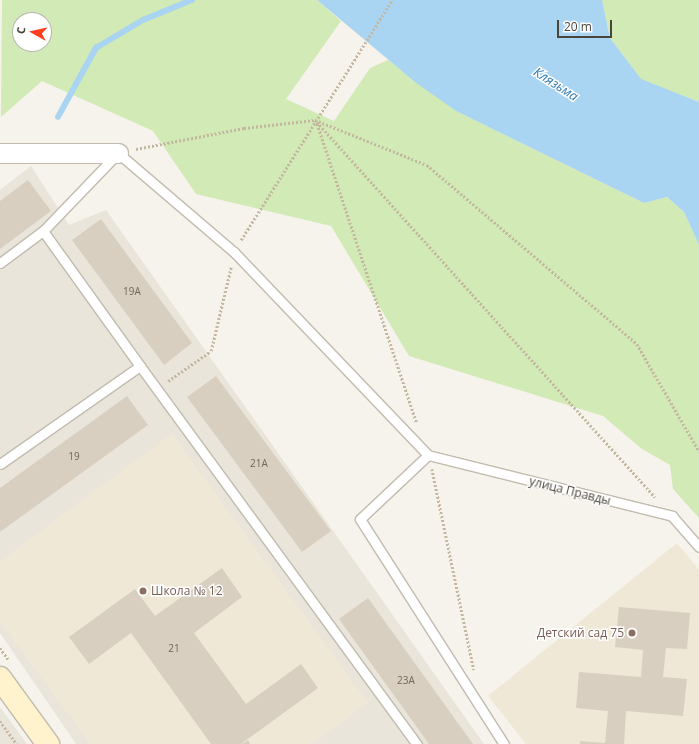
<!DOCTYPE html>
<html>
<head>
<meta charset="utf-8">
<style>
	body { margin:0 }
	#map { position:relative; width:699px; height:744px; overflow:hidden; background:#f6f3ec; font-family:"Open Sans",sans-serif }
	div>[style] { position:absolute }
	.residential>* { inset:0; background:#eae5da }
	.education>* { inset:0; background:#efe8d6 }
	.green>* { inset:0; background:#d2eab5 }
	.water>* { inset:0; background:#a9d4f2 }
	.stream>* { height:5.5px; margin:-2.75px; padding:0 2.75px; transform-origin:2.75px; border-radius:2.75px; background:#a9d4f2 }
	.building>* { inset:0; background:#d8cfc1 }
	.path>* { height:2.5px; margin-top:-1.25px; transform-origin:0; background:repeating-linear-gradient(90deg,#c4b79f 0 2px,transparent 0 4px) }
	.roads { filter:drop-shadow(1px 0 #c2bbae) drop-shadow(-1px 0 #c2bbae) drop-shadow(0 1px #c2bbae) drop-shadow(0 -1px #c2bbae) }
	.lane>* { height:9px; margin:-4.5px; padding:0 4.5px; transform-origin:4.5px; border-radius:4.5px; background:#fff }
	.street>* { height:19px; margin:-9.5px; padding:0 9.5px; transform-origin:9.5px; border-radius:9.5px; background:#fff }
	.secondary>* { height:22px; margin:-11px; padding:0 11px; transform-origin:11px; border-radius:11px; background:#fff3cd }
	.dots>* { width:11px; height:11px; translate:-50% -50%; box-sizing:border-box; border:2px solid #fff; border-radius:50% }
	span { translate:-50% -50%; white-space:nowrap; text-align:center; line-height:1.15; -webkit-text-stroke:3px #fff; paint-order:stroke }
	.number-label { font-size:10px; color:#6e675b }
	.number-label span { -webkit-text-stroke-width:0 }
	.street-label { font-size:12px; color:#4b4439 }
	.education-label { font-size:12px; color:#785e54 }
	.left { translate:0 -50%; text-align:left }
	.right { translate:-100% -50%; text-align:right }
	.water-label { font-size:13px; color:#2e7ab2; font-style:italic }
	.north { position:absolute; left:12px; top:12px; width:40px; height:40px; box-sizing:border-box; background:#fff; border:1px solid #b7b4b0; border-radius:50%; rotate:278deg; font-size:11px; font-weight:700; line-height:16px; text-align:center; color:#4b4439 }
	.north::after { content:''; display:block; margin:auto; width:14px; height:18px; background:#fc3f1d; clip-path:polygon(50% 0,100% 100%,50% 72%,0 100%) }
	.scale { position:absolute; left:557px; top:20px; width:55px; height:18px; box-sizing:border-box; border:2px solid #4b4439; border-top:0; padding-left:5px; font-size:12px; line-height:14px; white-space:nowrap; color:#4b4439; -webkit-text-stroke:3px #fff; paint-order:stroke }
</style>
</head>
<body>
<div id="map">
	<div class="residential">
		<i style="clip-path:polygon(31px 166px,69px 225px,106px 210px,484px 744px,76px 744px,0 633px,0 190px)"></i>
		<i style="clip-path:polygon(0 707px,27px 744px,0 744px)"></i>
	</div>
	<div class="education">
		<i style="clip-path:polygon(172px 434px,368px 703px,312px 744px,90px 744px,0 621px,0 561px)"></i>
		<i style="clip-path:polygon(677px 543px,699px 570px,699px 744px,526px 744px,488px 696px)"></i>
	</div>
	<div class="green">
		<i style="clip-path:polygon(evenodd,2px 0,317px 0,341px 21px,286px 99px,334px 121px,370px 68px,388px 60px,456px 111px,644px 203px,667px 197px,684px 212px,699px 245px,699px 518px,673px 489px,670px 465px,642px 449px,603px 416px,409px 356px,331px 226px,196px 194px,153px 131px,42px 81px,1px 117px,2px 0,20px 20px,44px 20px,44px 44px,20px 44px,20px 20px)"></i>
		<i style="clip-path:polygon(602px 0,699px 0,699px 102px,641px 80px,610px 38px)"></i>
	</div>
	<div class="water">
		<i style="clip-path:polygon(317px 0,602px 0,610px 38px,641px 79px,699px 102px,699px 245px,684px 212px,667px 197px,644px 203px,456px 111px,415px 82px)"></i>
	</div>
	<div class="stream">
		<i style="left:58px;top:117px;width:79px;rotate:-61.2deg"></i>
		<i style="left:96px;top:48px;width:55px;rotate:-30.8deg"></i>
		<i style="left:143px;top:20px;width:53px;rotate:-22.2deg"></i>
	</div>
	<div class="building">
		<i style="clip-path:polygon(28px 180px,51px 211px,0 249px,0 201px)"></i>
		<i style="clip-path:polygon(101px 219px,192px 343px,164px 365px,72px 240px)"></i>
		<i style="clip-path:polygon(216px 376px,331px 531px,302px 552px,187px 397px)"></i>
		<i style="clip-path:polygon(127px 396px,148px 425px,0 532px,0 488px)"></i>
		<i style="clip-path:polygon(222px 568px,242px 597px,194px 633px,246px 704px,301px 664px,318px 688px,241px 744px,211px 744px,131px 633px,89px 664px,69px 637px,135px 589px,155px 616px)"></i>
		<i style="clip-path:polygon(368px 598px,473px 744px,429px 744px,339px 619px)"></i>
		<i style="clip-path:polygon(619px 607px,690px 613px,687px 649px,666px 648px,663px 677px,687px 679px,683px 716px,626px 711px,624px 744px,580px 744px,580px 741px,605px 743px,608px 711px,576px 708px,579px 672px,641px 677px,643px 650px,615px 647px)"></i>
		<i style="clip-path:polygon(248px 740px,250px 744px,242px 744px)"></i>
	</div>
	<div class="path">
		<i style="left:316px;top:120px;width:319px;rotate:71.6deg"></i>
		<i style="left:317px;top:122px;width:505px;rotate:47.97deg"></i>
		<i style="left:136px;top:149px;width:110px;rotate:-11deg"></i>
		<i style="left:244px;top:128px;width:71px;rotate:-6.4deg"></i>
		<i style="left:315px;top:120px;width:121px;rotate:21.9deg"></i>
		<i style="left:427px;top:165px;width:276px;rotate:40.4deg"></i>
		<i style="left:637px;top:344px;width:124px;rotate:59.9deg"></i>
		<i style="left:241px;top:240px;width:284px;rotate:-57.8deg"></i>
		<i style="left:168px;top:381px;width:52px;rotate:-34.9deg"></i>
		<i style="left:211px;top:351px;width:86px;rotate:-76.6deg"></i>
		<i style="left:432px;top:469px;width:205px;rotate:78.2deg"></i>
		<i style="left:0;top:648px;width:14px;rotate:54deg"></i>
		<i style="left:0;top:721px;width:29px;rotate:54deg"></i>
	</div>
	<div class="roads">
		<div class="lane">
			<i style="left:0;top:263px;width:54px;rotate:-36.7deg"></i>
			<i style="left:140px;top:366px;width:166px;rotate:-125.7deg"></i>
			<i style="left:43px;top:231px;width:108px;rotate:-46.1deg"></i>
			<i style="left:118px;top:153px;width:153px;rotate:40.5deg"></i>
			<i style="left:234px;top:252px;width:281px;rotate:46.3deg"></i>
			<i style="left:428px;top:455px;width:93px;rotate:136.7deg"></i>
			<i style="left:360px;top:519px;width:267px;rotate:57.4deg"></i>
			<i style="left:428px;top:455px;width:252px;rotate:14deg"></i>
			<i style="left:672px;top:516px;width:41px;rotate:48.9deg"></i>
			<i style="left:0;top:464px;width:171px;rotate:-35deg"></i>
			<i style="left:140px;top:366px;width:469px;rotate:53.8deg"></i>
		</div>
		<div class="street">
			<i style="left:0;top:153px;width:118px"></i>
		</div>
		<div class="secondary">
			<i style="left:0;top:678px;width:82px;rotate:54deg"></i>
		</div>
	</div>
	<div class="dots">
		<i style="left:143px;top:591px;background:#8d6e63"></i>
		<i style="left:632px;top:633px;background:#8d6e63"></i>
	</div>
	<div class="number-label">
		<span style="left:132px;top:292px">19А</span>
		<span style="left:74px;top:457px">19</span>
		<span style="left:259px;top:464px">21А</span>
		<span style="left:174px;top:649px">21</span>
		<span style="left:406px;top:681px">23А</span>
	</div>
	<div class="street-label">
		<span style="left:570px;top:491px;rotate:14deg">улица Правды</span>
	</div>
	<div class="education-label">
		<span class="left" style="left:151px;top:591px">Школа № 12</span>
		<span class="right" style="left:624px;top:633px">Детский сад 75</span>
	</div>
	<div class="water-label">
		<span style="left:556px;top:84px;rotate:33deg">Клязьма</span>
	</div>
	<div class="north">С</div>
	<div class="scale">20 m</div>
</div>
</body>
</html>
